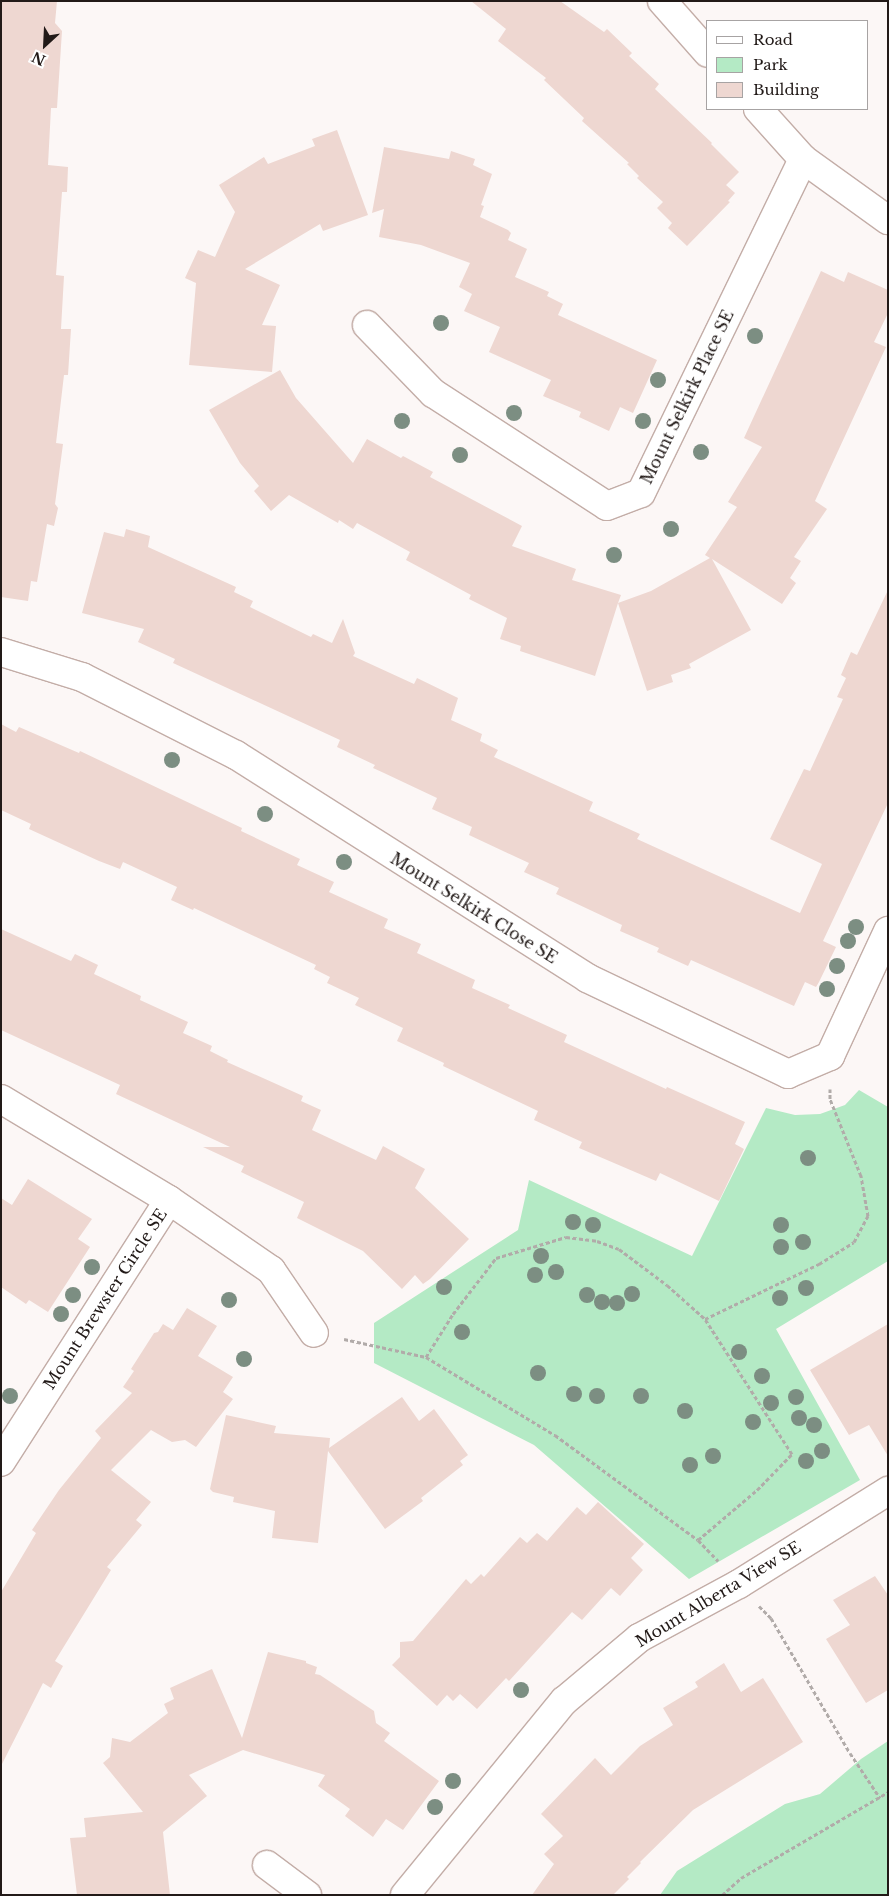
<!DOCTYPE html>
<html>
<head>
<meta charset="utf-8">
<style>
	body { margin:0 }
	#map { position:relative; width:889px; height:1896px; overflow:hidden; background:#fcf7f6; font-family:"Libre Baskerville",serif }
	div>[style] { position:absolute }
	.green>* { inset:0; background:#b4eac5 }
	.building>* { inset:0; background:#eed7d1 }
	.path>* { height:3px; margin-top:-1.5px; transform-origin:0; background:repeating-linear-gradient(90deg,#b1aba9 0 4px,transparent 0 6.5px) }
	.roads { filter:drop-shadow(1px 0 #c3ada7) drop-shadow(-1px 0 #c3ada7) drop-shadow(0 1px #c3ada7) drop-shadow(0 -1px #c3ada7) }
	.minor>* { height:28px; margin:-14px; padding:0 14px; transform-origin:14px; border-radius:14px; background:#fff }
	.trees>* { width:16px; height:16px; margin:-8px; border-radius:50%; background:#7c8e82 }
	span { translate:-50% -50%; white-space:nowrap; text-align:center; line-height:1.15; -webkit-text-stroke:4.5px #fff; paint-order:stroke }
	.street-label { font-size:16px; color:#221a18 }
	.frame { position:absolute; inset:0; border:2px solid #221a18; pointer-events:none }
	.legend { position:absolute; left:706px; top:20px; width:162px; height:90px; box-sizing:border-box; background:#fff; border:1px solid #a7a3a3; margin:0; padding:6px 9px; list-style:none; font-size:15px; color:#221a18 }
	.legend li { display:flex; align-items:center; gap:10px; height:25px }
	.legend b { width:25px; border:1px solid #a7a3a3 }
	.north { position:absolute; left:20px; top:20px; width:50px; height:50px; -webkit-text-stroke:4px #fff; paint-order:stroke; rotate:205deg; font-size:14px; font-weight:700; line-height:20px; text-align:center; color:#221a18 }
	.north::after { content:''; display:block; margin:auto; width:18px; height:22px; background:#221a18; clip-path:polygon(50% 0,100% 100%,50% 72%,0 100%) }
</style>
</head>
<body>
<div id="map">
	<div class="green">
		<i style="clip-path:polygon(859px 1090px,888px 1107px,888px 1261px,776px 1329px,860px 1480px,689px 1579px,534px 1445px,374px 1363px,374px 1323px,518px 1230px,529px 1180px,692px 1256px,766px 1108px,795px 1115px,820px 1114px,845px 1105px)"></i>
		<i style="clip-path:polygon(888px 1741px,888px 1895px,660px 1895px,677px 1871px,785px 1804px,820px 1794px,861px 1759px)"></i>
	</div>
	<div class="building">
		<i style="clip-path:polygon(1px 1px,57px 1px,55px 23px,62px 31px,57px 108px,51px 108px,48px 165px,68px 167px,67px 192px,62px 192px,56px 275px,64px 276px,61px 329px,71px 329px,68px 375px,64px 375px,56px 443px,63px 444px,55px 504px,58px 508px,54px 526px,47px 524px,37px 582px,31px 581px,28px 601px,1px 597px)"></i>
		<i style="clip-path:polygon(471px 1px,560px 1px,604px 32px,607px 29px,632px 53px,629px 56px,659px 84px,655px 89px,712px 143px,711px 144px,739px 172px,726px 185px,735px 193px,728px 201px,730px 202px,687px 246px,668px 228px,672px 223px,657px 208px,663px 202px,637px 178px,639px 176px,627px 164px,629px 163px,582px 121px,584px 118px,544px 80px,546px 78px,498px 41px,506px 29px)"></i>
		<i style="clip-path:polygon(337px 130px,368px 215px,323px 231px,320px 224px,245px 269px,280px 285px,262px 325px,276px 326px,272px 372px,189px 365px,196px 283px,185px 278px,198px 250px,215px 257px,235px 212px,219px 185px,264px 157px,268px 164px,315px 146px,312px 139px)"></i>
		<i style="clip-path:polygon(384px 147px,449px 159px,451px 151px,475px 159px,473px 165px,492px 174px,481px 205px,484px 206px,480px 217px,508px 230px,511px 233px,508px 240px,527px 249px,515px 277px,549px 292px,547px 296px,563px 304px,558px 315px,657px 360px,633px 413px,620px 407px,609px 431px,579px 417px,581px 412px,543px 396px,551px 380px,489px 352px,500px 327px,464px 311px,472px 294px,459px 287px,470px 263px,421px 245px,379px 237px,384px 209px,372px 213px)"></i>
		<i style="clip-path:polygon(821px 271px,844px 282px,848px 272px,888px 290px,888px 313px,874px 342px,886px 347px,815px 501px,827px 509px,794px 557px,801px 561px,790px 578px,796px 583px,782px 604px,712px 559px,751px 630px,689px 664px,691px 668px,671px 675px,673px 682px,647px 691px,618px 603px,595px 676px,520px 651px,521px 646px,500px 639px,507px 618px,469px 599px,471px 595px,406px 560px,410px 552px,357px 523px,353px 529px,339px 520px,338px 523px,289px 495px,271px 511px,254px 491px,259px 486px,240px 463px,209px 410px,280px 370px,296px 398px,353px 463px,367px 439px,401px 458px,403px 456px,433px 472px,430px 477px,522px 526px,512px 546px,576px 569px,572px 580px,621px 595px,618px 603px,651px 591px,710px 558px,705px 555px,737px 507px,728px 502px,762px 447px,744px 438px)"></i>
		<i style="clip-path:polygon(126px 529px,150px 536px,148px 547px,236px 587px,234px 592px,253px 601px,250px 607px,311px 637px,313px 634px,332px 643px,343px 619px,355px 653px,353px 656px,414px 684px,417px 678px,458px 698px,451px 720px,482px 734px,480px 741px,498px 750px,494px 757px,593px 802px,589px 811px,640px 834px,637px 839px,800px 913px,822px 864px,770px 839px,804px 769px,810px 771px,843px 699px,837px 697px,846px 678px,841px 675px,851px 652px,857px 655px,888px 590px,888px 803px,823px 941px,836px 947px,819px 982px,816px 987px,805px 982px,794px 1006px,691px 960px,688px 966px,657px 952px,659px 948px,620px 931px,622px 925px,556px 894px,559px 888px,524px 872px,529px 863px,469px 835px,472px 827px,432px 809px,437px 798px,384px 773px,373px 768px,375px 765px,337px 747px,340px 740px,173px 663px,175px 659px,138px 642px,144px 629px,82px 613px,104px 532px,124px 537px)"></i>
		<i style="clip-path:polygon(1px 724px,16px 732px,19px 727px,79px 753px,80px 751px,242px 828px,241px 831px,300px 859px,297px 865px,334px 882px,329px 892px,388px 919px,384px 928px,421px 944px,417px 953px,475px 980px,472px 988px,510px 1005px,508px 1008px,567px 1035px,564px 1042px,666px 1089px,667px 1087px,745px 1122px,735px 1144px,744px 1149px,719px 1201px,660px 1173px,656px 1181px,579px 1148px,582px 1142px,534px 1120px,538px 1111px,443px 1066px,444px 1063px,397px 1041px,403px 1028px,355px 1005px,359px 998px,327px 983px,330px 977px,314px 969px,316px 965px,194px 908px,193px 910px,171px 900px,177px 887px,123px 862px,120px 869px,99px 861px,29px 829px,31px 824px,1px 810px)"></i>
		<i style="clip-path:polygon(1px 929px,71px 961px,75px 954px,98px 965px,94px 974px,141px 996px,140px 1000px,188px 1022px,183px 1033px,212px 1046px,210px 1051px,228px 1060px,227px 1062px,303px 1096px,301px 1101px,321px 1110px,312px 1130px,376px 1160px,383px 1146px,425px 1169px,415px 1188px,469px 1239px,430px 1279px,423px 1284px,415px 1275px,402px 1289px,363px 1251px,297px 1218px,304px 1202px,241px 1172px,244px 1166px,203px 1147px,230px 1147px,116px 1094px,120px 1085px,1px 1030px)"></i>
		<i style="clip-path:polygon(28px 1179px,92px 1219px,78px 1239px,90px 1247px,48px 1312px,29px 1300px,26px 1304px,1px 1287px,1px 1198px,12px 1205px)"></i>
		<i style="clip-path:polygon(187px 1308px,217px 1326px,198px 1356px,233px 1377px,223px 1392px,233px 1399px,196px 1447px,185px 1440px,172px 1442px,151px 1430px,111px 1470px,151px 1502px,136px 1520px,142px 1525px,107px 1567px,111px 1570px,55px 1661px,63px 1666px,51px 1688px,43px 1683px,1px 1766px,1px 1592px,36px 1533px,32px 1530px,59px 1490px,101px 1438px,95px 1431px,132px 1393px,123px 1387px,134px 1371px,131px 1369px,154px 1333px,158px 1332px,163px 1324px,173px 1330px)"></i>
		<i style="clip-path:polygon(888px 1324px,888px 1456px,869px 1425px,849px 1435px,810px 1370px)"></i>
		<i style="clip-path:polygon(402px 1397px,419px 1421px,434px 1409px,468px 1455px,460px 1461px,463px 1465px,421px 1498px,423px 1501px,385px 1529px,328px 1451px,318px 1543px,272px 1538px,275px 1511px,233px 1502px,234px 1497px,213px 1492px,210px 1489px,226px 1415px,276px 1426px,274px 1433px,330px 1438px,329px 1448px)"></i>
		<i style="clip-path:polygon(598px 1502px,644px 1544px,631px 1558px,643px 1570px,620px 1596px,611px 1588px,582px 1620px,572px 1612px,509px 1681px,506px 1678px,477px 1709px,460px 1694px,453px 1701px,447px 1695px,437px 1706px,392px 1665px,400px 1657px,400px 1642px,413px 1641px,466px 1579px,471px 1584px,481px 1574px,484px 1577px,520px 1537px,527px 1543px,537px 1533px,547px 1541px,577px 1507px,586px 1515px)"></i>
		<i style="clip-path:polygon(875px 1576px,888px 1595px,888px 1690px,866px 1703px,826px 1639px,850px 1625px,833px 1600px)"></i>
		<i style="clip-path:polygon(268px 1652px,306px 1661px,306px 1663px,317px 1667px,315px 1674px,320px 1675px,374px 1711px,376px 1723px,390px 1733px,384px 1741px,439px 1781px,403px 1830px,386px 1819px,373px 1837px,345px 1816px,350px 1809px,318px 1786px,325px 1775px,243px 1750px,189px 1775px,207px 1796px,163px 1832px,170px 1895px,77px 1895px,70px 1838px,86px 1837px,84px 1818px,143px 1812px,103px 1763px,110px 1757px,112px 1738px,130px 1742px,168px 1713px,164px 1704px,174px 1699px,170px 1688px,212px 1669px,242px 1738px)"></i>
		<i style="clip-path:polygon(724px 1663px,741px 1692px,763px 1678px,803px 1742px,693px 1810px,640px 1862px,641px 1863px,627px 1877px,629px 1879px,613px 1895px,532px 1895px,554px 1864px,544px 1854px,563px 1836px,541px 1814px,595px 1758px,611px 1775px,640px 1746px,673px 1725px,663px 1708px,698px 1687px,695px 1682px)"></i>
	</div>
	<div class="path">
		<i style="left:344px;top:1339px;width:84px;rotate:12.4deg"></i>
		<i style="left:426px;top:1357px;width:151px;rotate:31.2deg"></i>
		<i style="left:555px;top:1435px;width:177px;rotate:36.3deg"></i>
		<i style="left:698px;top:1540px;width:29px;rotate:46deg"></i>
		<i style="left:426px;top:1357px;width:51px;rotate:-57.9deg"></i>
		<i style="left:453px;top:1314px;width:71px;rotate:-52.5deg"></i>
		<i style="left:496px;top:1258px;width:73px;rotate:-16.7deg"></i>
		<i style="left:566px;top:1237px;width:31px;rotate:7deg"></i>
		<i style="left:597px;top:1241px;width:23px;rotate:20deg"></i>
		<i style="left:619px;top:1249px;width:60px;rotate:36.9deg"></i>
		<i style="left:667px;top:1285px;width:51px;rotate:41.8deg"></i>
		<i style="left:698px;top:1540px;width:77px;rotate:-40.3deg"></i>
		<i style="left:757px;top:1490px;width:50px;rotate:-45.8deg"></i>
		<i style="left:792px;top:1454px;width:161px;rotate:-122.8deg"></i>
		<i style="left:705px;top:1319px;width:127px;rotate:-25.8deg"></i>
		<i style="left:819px;top:1264px;width:41px;rotate:-32.2deg"></i>
		<i style="left:854px;top:1242px;width:30px;rotate:-62deg"></i>
		<i style="left:868px;top:1216px;width:41px;rotate:-99.9deg"></i>
		<i style="left:861px;top:1176px;width:83px;rotate:-111.9deg"></i>
		<i style="left:830px;top:1099px;width:10px;rotate:-90deg"></i>
		<i style="left:759px;top:1606px;width:17px;rotate:45deg"></i>
		<i style="left:771px;top:1618px;width:156px;rotate:59.7deg"></i>
		<i style="left:850px;top:1753px;width:54px;rotate:56.3deg"></i>
		<i style="left:722px;top:1895px;width:25px;rotate:-42deg"></i>
		<i style="left:741px;top:1878px;width:170px;rotate:-30.3deg"></i>
	</div>
	<div class="roads">
		<div class="minor">
			<i style="left:662px;top:1px;width:69px;rotate:48.5deg"></i>
			<i style="left:758px;top:109px;width:67px;rotate:48deg"></i>
			<i style="left:803px;top:159px;width:105px;rotate:35.7deg"></i>
			<i style="left:367px;top:325px;width:95px;rotate:45.9deg"></i>
			<i style="left:433px;top:393px;width:207px;rotate:33deg"></i>
			<i style="left:607px;top:506px;width:36px;rotate:-21deg"></i>
			<i style="left:641px;top:493px;width:371px;rotate:-64.1deg"></i>
			<i style="left:1px;top:652px;width:85px;rotate:17.2deg"></i>
			<i style="left:82px;top:677px;width:173px;rotate:26.9deg"></i>
			<i style="left:236px;top:755px;width:416px;rotate:32.4deg"></i>
			<i style="left:587px;top:978px;width:223px;rotate:25.5deg"></i>
			<i style="left:788px;top:1074px;width:46px;rotate:-23.2deg"></i>
			<i style="left:830px;top:1056px;width:138px;rotate:-65.1deg"></i>
			<i style="left:1px;top:1099px;width:196px;rotate:31deg"></i>
			<i style="left:169px;top:1200px;width:311px;rotate:122.7deg"></i>
			<i style="left:169px;top:1200px;width:124px;rotate:34.5deg"></i>
			<i style="left:271px;top:1270px;width:76px;rotate:55.7deg"></i>
			<i style="left:267px;top:1865px;width:50px;rotate:36.9deg"></i>
			<i style="left:405px;top:1895px;width:251px;rotate:-50.7deg"></i>
			<i style="left:564px;top:1701px;width:98px;rotate:-40deg"></i>
			<i style="left:639px;top:1638px;width:114px;rotate:-28.4deg"></i>
			<i style="left:739px;top:1584px;width:176px;rotate:-32deg"></i>
		</div>
	</div>
	<div class="trees">
		<i style="left:441px;top:323px"></i>
		<i style="left:755px;top:336px"></i>
		<i style="left:658px;top:380px"></i>
		<i style="left:514px;top:413px"></i>
		<i style="left:402px;top:421px"></i>
		<i style="left:643px;top:421px"></i>
		<i style="left:701px;top:452px"></i>
		<i style="left:460px;top:455px"></i>
		<i style="left:671px;top:529px"></i>
		<i style="left:614px;top:555px"></i>
		<i style="left:172px;top:760px"></i>
		<i style="left:265px;top:814px"></i>
		<i style="left:344px;top:862px"></i>
		<i style="left:856px;top:927px"></i>
		<i style="left:848px;top:941px"></i>
		<i style="left:837px;top:966px"></i>
		<i style="left:827px;top:989px"></i>
		<i style="left:808px;top:1158px"></i>
		<i style="left:573px;top:1222px"></i>
		<i style="left:593px;top:1225px"></i>
		<i style="left:781px;top:1225px"></i>
		<i style="left:803px;top:1242px"></i>
		<i style="left:781px;top:1247px"></i>
		<i style="left:541px;top:1256px"></i>
		<i style="left:92px;top:1267px"></i>
		<i style="left:556px;top:1272px"></i>
		<i style="left:535px;top:1275px"></i>
		<i style="left:444px;top:1287px"></i>
		<i style="left:806px;top:1288px"></i>
		<i style="left:632px;top:1294px"></i>
		<i style="left:73px;top:1295px"></i>
		<i style="left:587px;top:1295px"></i>
		<i style="left:780px;top:1298px"></i>
		<i style="left:229px;top:1300px"></i>
		<i style="left:602px;top:1302px"></i>
		<i style="left:617px;top:1303px"></i>
		<i style="left:61px;top:1314px"></i>
		<i style="left:462px;top:1332px"></i>
		<i style="left:739px;top:1352px"></i>
		<i style="left:244px;top:1359px"></i>
		<i style="left:538px;top:1373px"></i>
		<i style="left:762px;top:1376px"></i>
		<i style="left:574px;top:1394px"></i>
		<i style="left:10px;top:1396px"></i>
		<i style="left:597px;top:1396px"></i>
		<i style="left:641px;top:1396px"></i>
		<i style="left:796px;top:1397px"></i>
		<i style="left:771px;top:1403px"></i>
		<i style="left:685px;top:1411px"></i>
		<i style="left:799px;top:1418px"></i>
		<i style="left:753px;top:1422px"></i>
		<i style="left:814px;top:1425px"></i>
		<i style="left:822px;top:1451px"></i>
		<i style="left:713px;top:1456px"></i>
		<i style="left:806px;top:1461px"></i>
		<i style="left:690px;top:1465px"></i>
		<i style="left:521px;top:1690px"></i>
		<i style="left:453px;top:1781px"></i>
		<i style="left:435px;top:1807px"></i>
	</div>
	<div class="street-label">
		<span style="left:687px;top:397px;rotate:-64deg">Mount Selkirk Place SE</span>
		<span style="left:474px;top:908px;rotate:32deg">Mount Selkirk Close SE</span>
		<span style="left:105px;top:1299px;rotate:-57deg">Mount Brewster Circle SE</span>
		<span style="left:718px;top:1594px;rotate:-31deg">Mount Alberta View SE</span>
	</div>
	<div class="frame"></div>
	<ul class="legend">
	<li><b style="height:6px;background:#fff"></b>Road</li>
	<li><b style="height:14px;background:#b4eac5"></b>Park</li>
	<li><b style="height:14px;background:#eed7d1"></b>Building</li>
	</ul>
	<div class="north">N</div>
</div>
</body>
</html>
